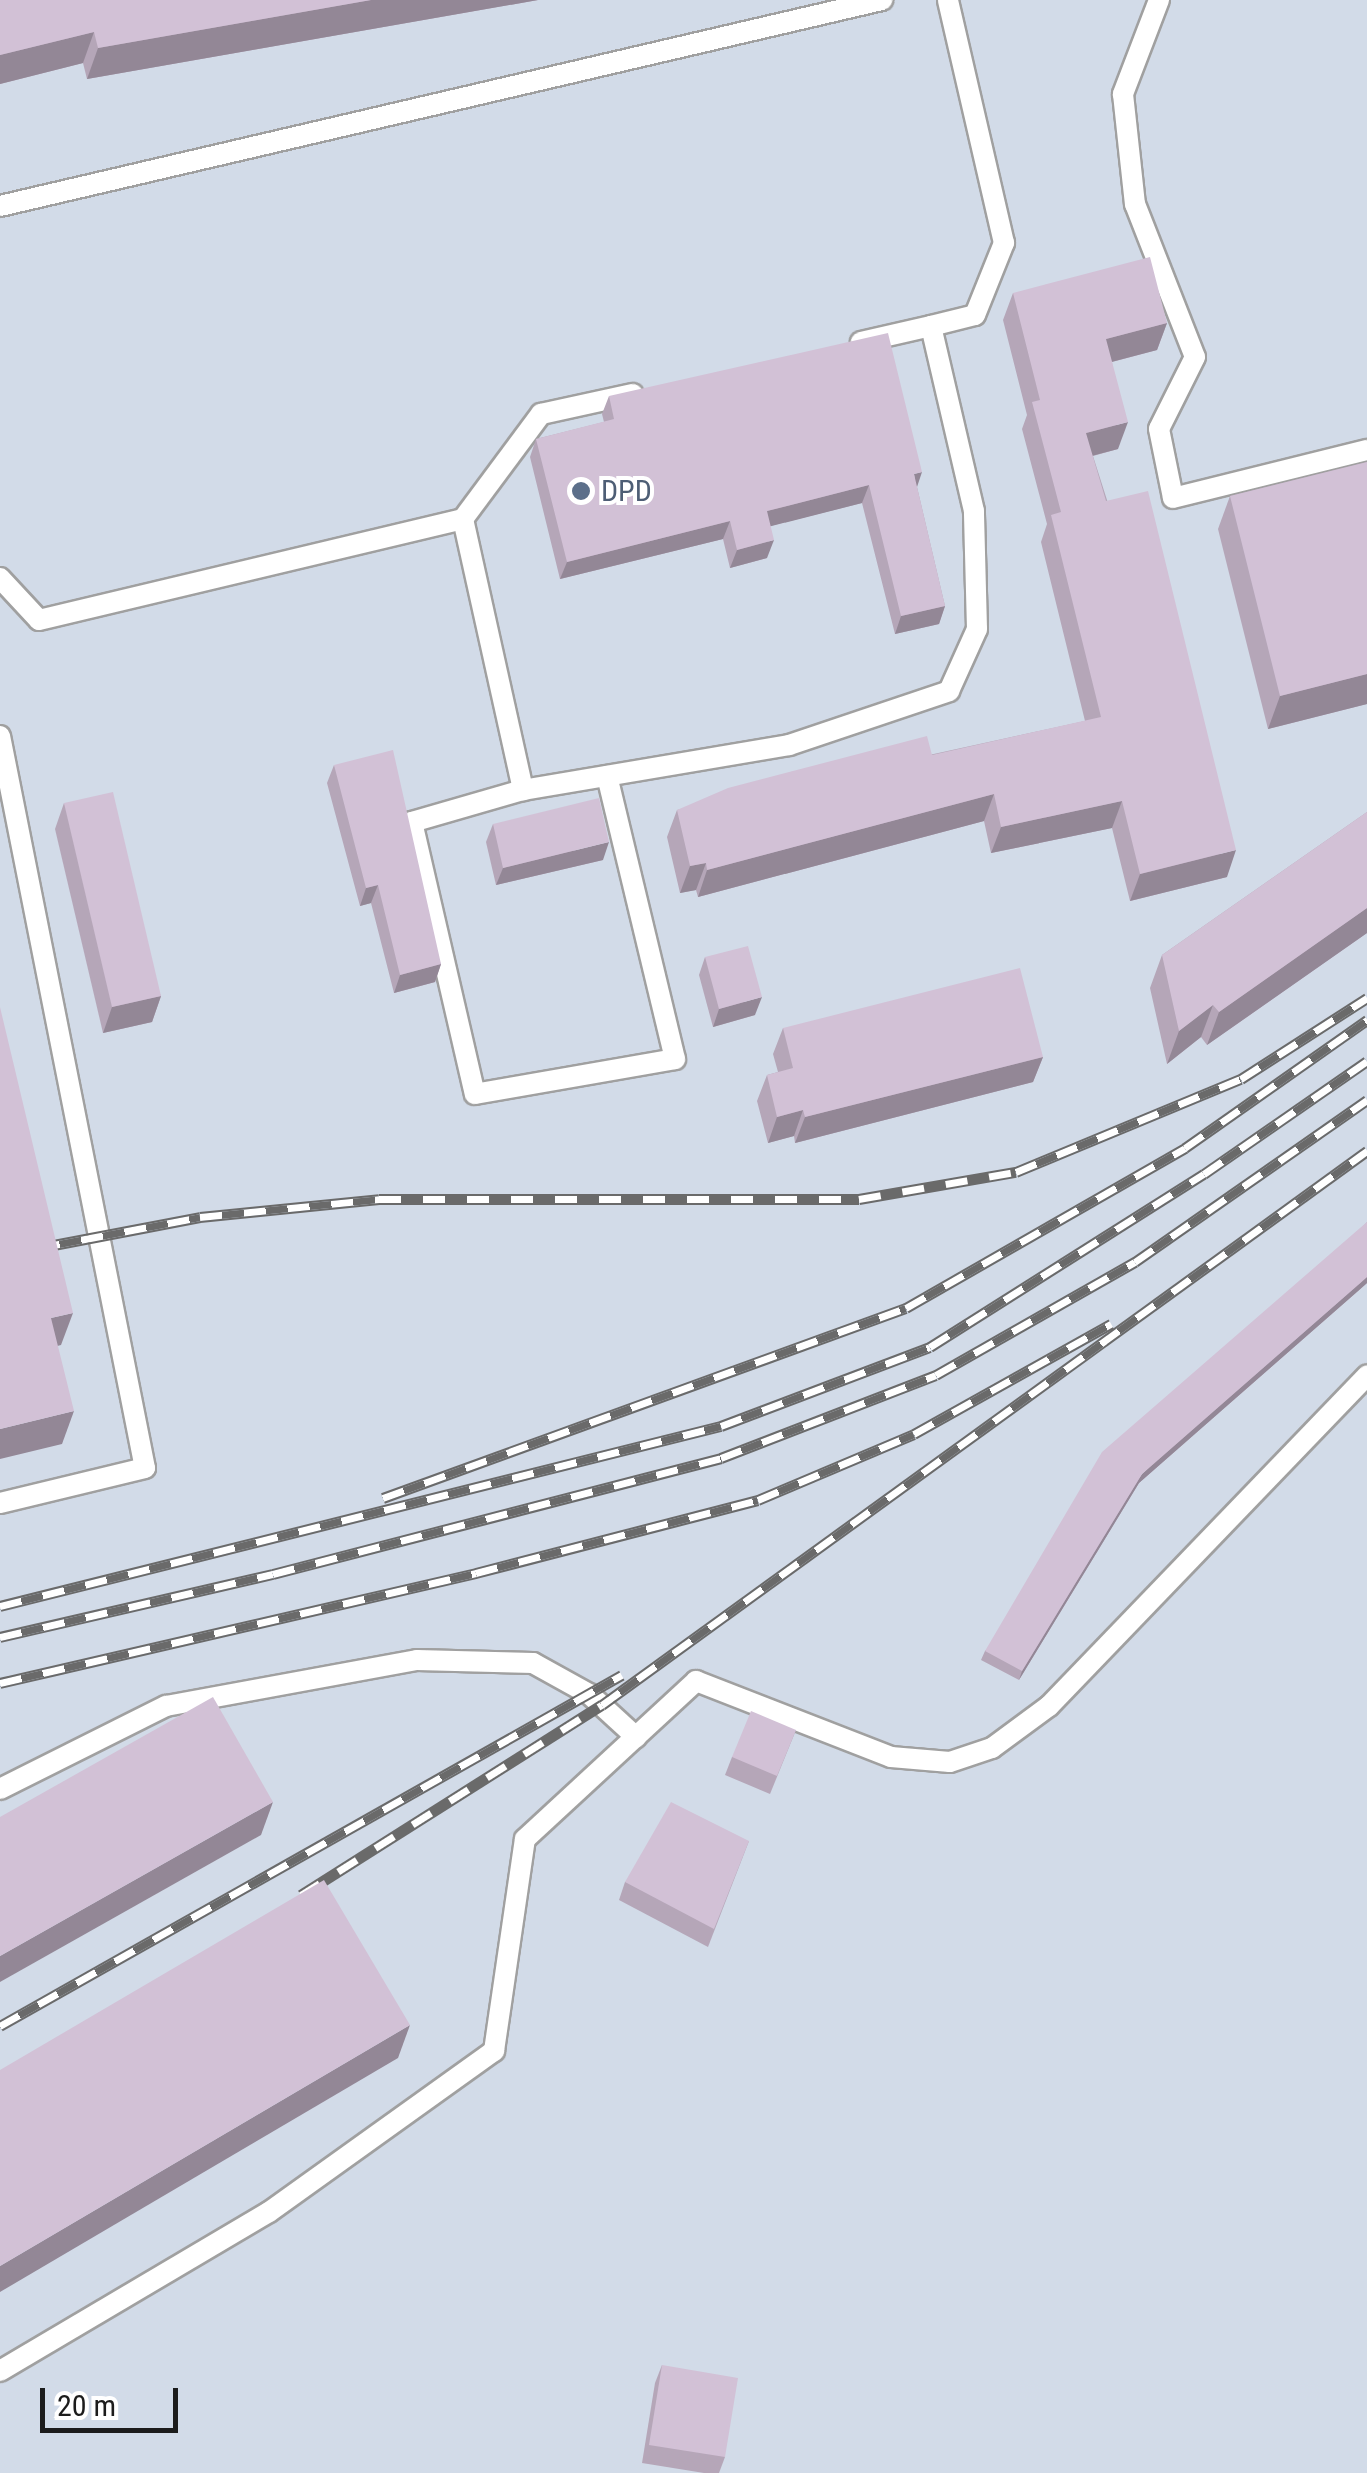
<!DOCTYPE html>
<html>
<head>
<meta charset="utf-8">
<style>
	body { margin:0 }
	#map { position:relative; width:1367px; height:2473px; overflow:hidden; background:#efe1ee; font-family:"Roboto Condensed",sans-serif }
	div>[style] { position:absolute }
	.industrial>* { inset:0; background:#d2dbe8 }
	.roads { filter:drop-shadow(2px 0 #a0a0a0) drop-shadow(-2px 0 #a0a0a0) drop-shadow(0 2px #a0a0a0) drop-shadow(0 -2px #a0a0a0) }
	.service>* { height:20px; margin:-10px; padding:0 10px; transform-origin:10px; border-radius:10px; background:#fff }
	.rail>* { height:11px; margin-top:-5.5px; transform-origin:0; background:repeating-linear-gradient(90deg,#fff 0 22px,#6a6a6a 0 44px); box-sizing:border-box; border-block:2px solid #6a6a6a }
	.wall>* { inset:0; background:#b5a6b8 }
	.shaded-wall>* { inset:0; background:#938796 }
	.building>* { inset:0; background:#d2c1d6 }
	.dots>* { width:28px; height:28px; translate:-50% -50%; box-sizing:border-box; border:5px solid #fff; border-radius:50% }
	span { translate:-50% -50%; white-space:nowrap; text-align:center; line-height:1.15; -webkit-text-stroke:8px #fff; paint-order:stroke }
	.service-label { font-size:30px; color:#4e5e75 }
	.left { translate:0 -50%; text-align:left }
	.scale { position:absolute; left:40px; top:2388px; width:138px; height:45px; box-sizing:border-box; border:5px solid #1c1c1c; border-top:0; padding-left:12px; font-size:30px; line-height:35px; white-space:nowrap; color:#1c1c1c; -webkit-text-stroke:8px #fff; paint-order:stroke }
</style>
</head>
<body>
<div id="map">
	<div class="industrial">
		<i style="clip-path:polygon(0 0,1367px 0,1367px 2473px,0 2473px)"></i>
	</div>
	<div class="roads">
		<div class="service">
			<i style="left:1159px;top:0;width:101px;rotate:111deg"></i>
			<i style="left:1123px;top:94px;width:111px;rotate:83.8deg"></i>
			<i style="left:1135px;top:204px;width:164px;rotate:68.6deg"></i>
			<i style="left:1195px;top:357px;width:80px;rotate:116.6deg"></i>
			<i style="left:1159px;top:429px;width:70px;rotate:78.5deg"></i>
			<i style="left:1173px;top:498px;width:200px;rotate:-13.9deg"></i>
			<i style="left:0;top:206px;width:906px;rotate:-13.15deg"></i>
			<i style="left:931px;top:326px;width:45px;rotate:-14deg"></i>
			<i style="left:975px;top:315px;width:78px;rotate:-68.1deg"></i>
			<i style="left:1004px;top:243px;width:249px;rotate:-103deg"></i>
			<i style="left:463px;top:519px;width:278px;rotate:77.5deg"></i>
			<i style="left:523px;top:790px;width:270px;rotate:-9.6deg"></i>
			<i style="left:789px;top:745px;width:169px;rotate:-18.6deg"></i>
			<i style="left:949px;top:691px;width:68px;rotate:-65.7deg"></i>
			<i style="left:977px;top:629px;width:118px;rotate:-91.5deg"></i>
			<i style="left:974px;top:511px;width:190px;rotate:-103.1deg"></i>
			<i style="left:931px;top:326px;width:72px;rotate:167.1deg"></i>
			<i style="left:0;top:578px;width:57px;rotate:47.1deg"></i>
			<i style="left:39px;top:620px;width:436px;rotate:-13.4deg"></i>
			<i style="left:463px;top:519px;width:131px;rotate:-53.4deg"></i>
			<i style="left:541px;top:414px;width:94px;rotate:-12.3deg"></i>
			<i style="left:0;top:736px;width:746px;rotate:78.8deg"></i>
			<i style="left:145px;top:1468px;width:149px;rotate:166.4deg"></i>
			<i style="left:523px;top:790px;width:116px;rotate:163.9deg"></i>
			<i style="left:412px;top:822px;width:279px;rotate:77deg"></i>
			<i style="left:475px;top:1094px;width:203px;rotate:-9.9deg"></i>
			<i style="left:675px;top:1059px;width:291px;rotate:-103.5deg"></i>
			<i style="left:0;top:1789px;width:186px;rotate:-26.6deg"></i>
			<i style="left:166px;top:1706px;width:255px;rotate:-10.4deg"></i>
			<i style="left:417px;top:1660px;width:116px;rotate:1.5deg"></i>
			<i style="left:533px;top:1663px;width:64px;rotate:29deg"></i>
			<i style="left:589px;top:1694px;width:64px;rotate:42.5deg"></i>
			<i style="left:0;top:2371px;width:312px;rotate:-30.6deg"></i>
			<i style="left:269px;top:2212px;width:277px;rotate:-35.6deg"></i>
			<i style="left:494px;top:2051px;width:214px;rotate:-81.7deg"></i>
			<i style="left:525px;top:1839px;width:233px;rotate:-42.7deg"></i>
			<i style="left:696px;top:1681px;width:209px;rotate:21.3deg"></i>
			<i style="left:891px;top:1757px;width:59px;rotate:4.8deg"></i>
			<i style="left:950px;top:1762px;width:44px;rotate:-18.4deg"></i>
			<i style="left:992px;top:1748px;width:71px;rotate:-36.4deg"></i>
			<i style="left:1049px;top:1706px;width:459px;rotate:-46.1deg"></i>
		</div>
	</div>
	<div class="rail">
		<i style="left:38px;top:1248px;width:165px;rotate:-10.8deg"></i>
		<i style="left:200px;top:1217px;width:180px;rotate:-5.7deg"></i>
		<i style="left:379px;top:1199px;width:480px"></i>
		<i style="left:859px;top:1199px;width:159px;rotate:-9.8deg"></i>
		<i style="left:1016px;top:1172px;width:243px;rotate:-22.5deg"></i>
		<i style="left:1241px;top:1079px;width:150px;rotate:-32.7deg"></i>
		<i style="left:383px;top:1498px;width:556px;rotate:-19.97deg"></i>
		<i style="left:906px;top:1308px;width:322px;rotate:-29.8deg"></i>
		<i style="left:1185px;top:1148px;width:223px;rotate:-35.1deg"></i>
		<i style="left:0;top:1606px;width:743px;rotate:-14.02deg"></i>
		<i style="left:721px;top:1426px;width:223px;rotate:-20.7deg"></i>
		<i style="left:930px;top:1347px;width:324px;rotate:-32.3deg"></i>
		<i style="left:1204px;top:1174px;width:198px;rotate:-34.7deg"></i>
		<i style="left:0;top:1637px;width:280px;rotate:-13deg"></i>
		<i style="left:273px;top:1574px;width:463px;rotate:-14.5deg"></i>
		<i style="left:721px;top:1458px;width:230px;rotate:-21.1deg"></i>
		<i style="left:936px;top:1375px;width:229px;rotate:-29.6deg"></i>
		<i style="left:1135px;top:1262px;width:283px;rotate:-34.9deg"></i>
		<i style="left:0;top:1683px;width:489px;rotate:-13deg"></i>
		<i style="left:476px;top:1573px;width:291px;rotate:-14.5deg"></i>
		<i style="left:758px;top:1500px;width:169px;rotate:-22.9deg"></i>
		<i style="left:914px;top:1434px;width:226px;rotate:-29.2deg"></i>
		<i style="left:301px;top:1895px;width:356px;rotate:-32.3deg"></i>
		<i style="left:602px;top:1705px;width:945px;rotate:-35.91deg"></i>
		<i style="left:0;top:2026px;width:714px;rotate:-29.44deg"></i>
	</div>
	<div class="wall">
		<i style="clip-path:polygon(0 0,538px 0,87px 79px,83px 63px,0 84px)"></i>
		<i style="clip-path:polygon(1013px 293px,1167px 323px,1157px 350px,1112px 362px,1118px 449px,1093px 456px,1227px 877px,1130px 901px,1112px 828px,991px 853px,984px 821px,698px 897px,696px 890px,680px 893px,667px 837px,677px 810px,1085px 721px,1041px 542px,1047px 524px,1022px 429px,1027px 415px,1003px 320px)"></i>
		<i style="clip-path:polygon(609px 396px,917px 487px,945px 606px,939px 624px,895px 634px,862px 503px,770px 526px,767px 558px,730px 568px,723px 539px,560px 579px,530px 457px,536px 439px,604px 422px,602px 414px)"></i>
		<i style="clip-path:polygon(1367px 462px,1367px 704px,1268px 729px,1218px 529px,1230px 496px)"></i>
		<i style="clip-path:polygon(334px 765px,441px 964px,435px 982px,394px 993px,371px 903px,360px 906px,327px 783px)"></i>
		<i style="clip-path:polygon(64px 803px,161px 996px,152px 1022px,103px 1033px,55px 829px)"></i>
		<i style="clip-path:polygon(1367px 812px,1367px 933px,1207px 1045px,1201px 1037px,1167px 1064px,1150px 988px,1162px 955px)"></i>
		<i style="clip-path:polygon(493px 824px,603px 860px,496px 885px,486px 842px)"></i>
		<i style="clip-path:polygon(705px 957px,755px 1015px,713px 1027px,699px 975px)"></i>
		<i style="clip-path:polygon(783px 1028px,1043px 1057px,1033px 1082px,795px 1143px,794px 1136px,768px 1143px,757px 1101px,767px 1075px,778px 1072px,773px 1054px)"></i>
		<i style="clip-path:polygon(1367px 1222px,1367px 1283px,1139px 1483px,1019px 1680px,981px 1660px,985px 1651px)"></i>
		<i style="clip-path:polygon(796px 1730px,770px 1794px,725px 1775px,732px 1757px)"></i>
		<i style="clip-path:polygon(749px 1841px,708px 1947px,619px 1900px,625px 1882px)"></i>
		<i style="clip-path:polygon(662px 2365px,725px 2457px,719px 2473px,704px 2473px,642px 2463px,655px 2383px)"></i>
	</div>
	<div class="shaded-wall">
		<i style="clip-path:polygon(371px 0,538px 0,87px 79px,98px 48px)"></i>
		<i style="clip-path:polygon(94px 32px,83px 63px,0 84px,0 55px)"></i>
		<i style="clip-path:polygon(1167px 323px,1157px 350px,1096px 366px,1106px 339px)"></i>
		<i style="clip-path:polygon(1128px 422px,1118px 449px,1076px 460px,1086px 433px)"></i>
		<i style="clip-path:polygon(922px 472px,916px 490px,914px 474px)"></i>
		<i style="clip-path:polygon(869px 485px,862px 503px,760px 529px,767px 511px)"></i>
		<i style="clip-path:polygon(730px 521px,723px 539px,560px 579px,567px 562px)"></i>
		<i style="clip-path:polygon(774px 540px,767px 558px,730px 568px,737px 550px)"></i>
		<i style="clip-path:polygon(945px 606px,939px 624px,895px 634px,901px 616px)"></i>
		<i style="clip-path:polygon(1367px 674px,1367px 704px,1268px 729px,1280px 696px)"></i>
		<i style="clip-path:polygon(994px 794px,984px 821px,698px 897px,707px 870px)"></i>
		<i style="clip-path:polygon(1122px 801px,1112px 828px,991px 853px,1001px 827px)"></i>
		<i style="clip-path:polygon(609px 842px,603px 860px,496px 885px,503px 868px)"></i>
		<i style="clip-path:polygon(1236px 850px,1227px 877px,1130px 901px,1140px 874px)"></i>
		<i style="clip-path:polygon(706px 863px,696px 890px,680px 893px,690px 866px)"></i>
		<i style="clip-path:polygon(378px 885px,371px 903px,360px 906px,366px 888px)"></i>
		<i style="clip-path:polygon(1367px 908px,1367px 933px,1207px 1045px,1219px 1012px)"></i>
		<i style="clip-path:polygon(441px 964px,435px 982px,394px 993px,400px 975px)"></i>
		<i style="clip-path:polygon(161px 996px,152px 1022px,103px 1033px,112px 1007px)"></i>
		<i style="clip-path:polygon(762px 997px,755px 1015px,713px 1027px,719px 1009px)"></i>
		<i style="clip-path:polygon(1213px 1005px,1201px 1037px,1167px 1064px,1179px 1031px)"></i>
		<i style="clip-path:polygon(1043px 1057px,1033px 1082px,795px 1143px,805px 1117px)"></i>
		<i style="clip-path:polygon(803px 1110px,794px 1136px,768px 1143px,777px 1117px)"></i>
		<i style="clip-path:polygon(1367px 1277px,1367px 1283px,1139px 1483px,1019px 1680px,1022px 1671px,1142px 1474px)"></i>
		<i style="clip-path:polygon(73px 1313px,61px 1345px,39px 1351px,51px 1318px)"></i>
		<i style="clip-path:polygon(74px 1411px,62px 1444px,0 1459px,0 1429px)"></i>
		<i style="clip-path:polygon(273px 1802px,261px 1835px,0 1982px,0 1956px)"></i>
		<i style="clip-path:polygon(410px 2025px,398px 2058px,0 2292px,0 2266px)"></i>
	</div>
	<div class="building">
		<i style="clip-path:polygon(0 0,371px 0,98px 48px,94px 32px,0 55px)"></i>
		<i style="clip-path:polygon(1150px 257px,1167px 323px,1106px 339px,1128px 422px,1086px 433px,1106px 501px,1148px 491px,1236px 850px,1140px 874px,1122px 801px,1001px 827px,994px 794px,707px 870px,706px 863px,690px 866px,677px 810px,728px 788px,927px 736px,932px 755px,1101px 717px,1051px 515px,1061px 512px,1032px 402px,1040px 400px,1013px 293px)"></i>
		<i style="clip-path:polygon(888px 333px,922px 472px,914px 474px,945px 606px,901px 616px,869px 485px,767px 511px,774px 540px,737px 550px,730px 521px,567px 562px,536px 439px,614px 419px,609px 396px)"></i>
		<i style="clip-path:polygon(1367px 462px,1367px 674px,1280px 696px,1230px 496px)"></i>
		<i style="clip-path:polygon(393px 750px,441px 964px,400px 975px,378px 885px,366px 888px,334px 765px)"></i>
		<i style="clip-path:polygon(113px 792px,161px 996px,112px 1007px,64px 803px)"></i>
		<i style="clip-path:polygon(599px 798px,609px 842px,503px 868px,493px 824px)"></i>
		<i style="clip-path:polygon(1367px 812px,1367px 908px,1219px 1012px,1213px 1005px,1179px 1031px,1162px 955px)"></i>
		<i style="clip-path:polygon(748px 946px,762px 997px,719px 1009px,705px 957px)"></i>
		<i style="clip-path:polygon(1020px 968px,1043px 1057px,805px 1117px,803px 1110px,777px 1117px,767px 1075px,793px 1068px,783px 1028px)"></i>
		<i style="clip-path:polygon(0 1007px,73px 1313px,51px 1318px,74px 1411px,0 1429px)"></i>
		<i style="clip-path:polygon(1367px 1222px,1367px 1277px,1142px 1474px,1022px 1671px,985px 1651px,1102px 1452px)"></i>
		<i style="clip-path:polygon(213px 1697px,273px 1802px,0 1956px,0 1817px)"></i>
		<i style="clip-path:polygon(751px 1711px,796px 1730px,777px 1776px,732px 1757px)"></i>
		<i style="clip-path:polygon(671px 1802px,749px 1841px,714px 1929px,625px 1882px)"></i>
		<i style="clip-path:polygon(324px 1880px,410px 2025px,0 2266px,0 2070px)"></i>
		<i style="clip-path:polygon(662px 2365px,738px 2378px,725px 2457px,649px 2445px)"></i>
	</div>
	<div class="dots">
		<i style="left:581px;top:491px;background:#5c6f8a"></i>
	</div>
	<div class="service-label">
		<span class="left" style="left:601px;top:491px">DPD</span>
	</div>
	<div class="scale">20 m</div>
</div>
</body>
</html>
